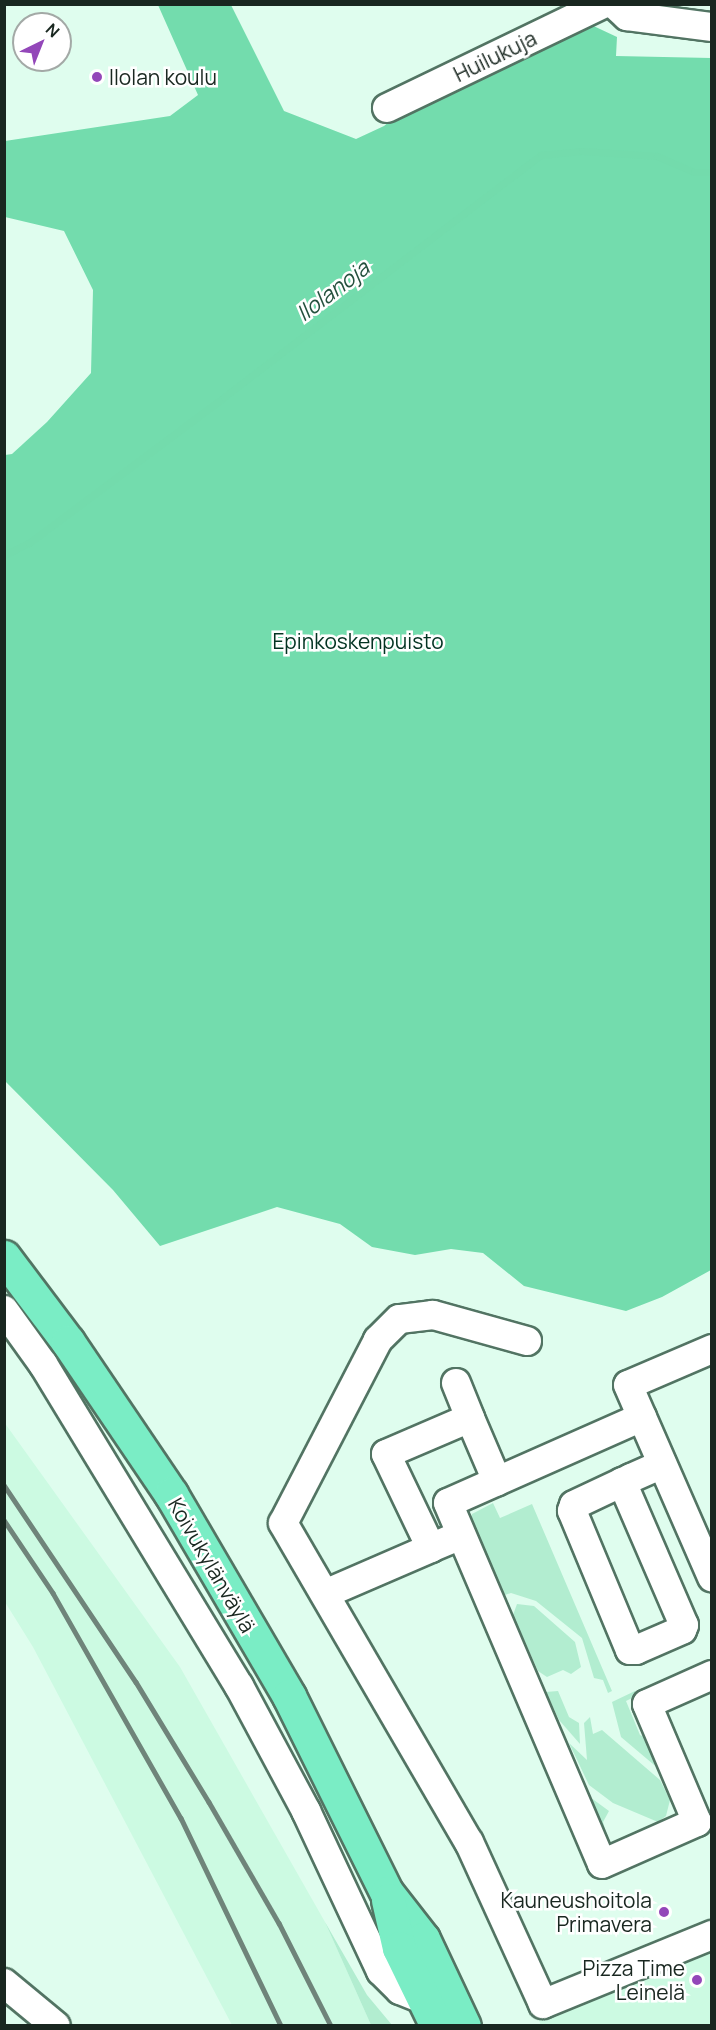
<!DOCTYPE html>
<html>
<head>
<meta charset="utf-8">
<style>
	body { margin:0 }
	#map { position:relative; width:716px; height:2030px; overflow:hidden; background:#dffdee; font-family:Manrope,sans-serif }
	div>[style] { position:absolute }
	.built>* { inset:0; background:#ccfae2 }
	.green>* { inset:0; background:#b2edd0 }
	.forest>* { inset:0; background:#73dcad }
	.stream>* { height:7px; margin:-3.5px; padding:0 3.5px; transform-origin:3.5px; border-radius:3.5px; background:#73dbac }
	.roads { filter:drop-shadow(2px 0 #527463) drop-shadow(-2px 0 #527463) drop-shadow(0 2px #527463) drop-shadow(0 -2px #527463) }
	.minor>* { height:28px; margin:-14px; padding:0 14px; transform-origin:14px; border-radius:14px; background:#fff }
	.major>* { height:33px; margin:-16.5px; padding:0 16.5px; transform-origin:16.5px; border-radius:16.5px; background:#7aedc5 }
	.rail>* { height:4.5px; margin:-2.25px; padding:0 2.25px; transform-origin:2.25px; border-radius:2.25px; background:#6f847a }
	.dots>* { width:16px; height:16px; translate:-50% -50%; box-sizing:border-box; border:3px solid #fff; border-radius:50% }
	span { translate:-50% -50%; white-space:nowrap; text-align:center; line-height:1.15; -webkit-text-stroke:5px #fff; paint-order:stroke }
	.street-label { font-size:21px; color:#192720 }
	.poi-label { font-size:21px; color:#192720 }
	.left { translate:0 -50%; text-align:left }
	.right { translate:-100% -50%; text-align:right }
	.park-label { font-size:21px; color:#033322 }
	.water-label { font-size:22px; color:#25513e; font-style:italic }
	.frame { position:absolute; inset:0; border:6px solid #192720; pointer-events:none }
	.north { position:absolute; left:12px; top:12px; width:60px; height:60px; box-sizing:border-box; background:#fff; border:2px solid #a3a9a6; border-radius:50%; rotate:43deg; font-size:16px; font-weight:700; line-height:24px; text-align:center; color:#192720 }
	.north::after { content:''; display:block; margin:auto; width:21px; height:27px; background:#9347b9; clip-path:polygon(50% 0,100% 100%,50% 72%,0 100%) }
</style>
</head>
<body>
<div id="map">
	<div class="built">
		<i style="clip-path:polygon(4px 1422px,180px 1667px,325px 1922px,371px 2025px,232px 2025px,33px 1647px,5px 1602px)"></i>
		<i style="clip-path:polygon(711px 1946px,711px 2025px,541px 2026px,538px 2017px)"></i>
	</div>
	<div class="green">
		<i style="clip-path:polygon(493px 1503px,500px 1518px,532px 1504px,612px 1691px,608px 1693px,603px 1680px,594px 1678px,582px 1638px,536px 1601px,511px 1593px,499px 1597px,469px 1527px,472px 1514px)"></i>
		<i style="clip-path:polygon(517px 1604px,534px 1606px,575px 1642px,581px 1667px,571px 1674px,563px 1670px,547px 1677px,538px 1671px,513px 1615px)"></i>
		<i style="clip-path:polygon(558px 1691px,569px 1717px,579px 1723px,580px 1744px,559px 1720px,546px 1692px)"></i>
		<i style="clip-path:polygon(635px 1691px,638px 1695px,626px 1701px,640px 1735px,651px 1740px,666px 1775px,621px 1737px,612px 1702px)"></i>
		<i style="clip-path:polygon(590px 1717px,593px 1734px,602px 1730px,660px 1780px,670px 1800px,666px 1816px,658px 1822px,613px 1803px,589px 1785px,569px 1743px,587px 1760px,584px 1723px)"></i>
		<i style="clip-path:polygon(583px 1792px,609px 1811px,603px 1822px,607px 1836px,603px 1840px)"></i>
		<i style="clip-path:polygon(325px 1922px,367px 1995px,392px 2025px,371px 2025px)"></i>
	</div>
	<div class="forest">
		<i style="clip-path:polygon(158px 5px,231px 5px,284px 111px,356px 139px,384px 126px,400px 113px,585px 22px,617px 37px,616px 56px,711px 58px,711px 1270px,662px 1297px,626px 1311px,524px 1286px,483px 1253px,451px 1249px,415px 1255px,372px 1247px,340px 1224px,277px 1207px,160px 1246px,113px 1190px,5px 1081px,5px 455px,12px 454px,47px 422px,91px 373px,93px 290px,64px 231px,5px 217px,5px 141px,170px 116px,198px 95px)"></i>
	</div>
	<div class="stream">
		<i style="left:4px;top:555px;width:28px;rotate:-26deg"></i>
		<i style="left:29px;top:543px;width:244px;rotate:-36.8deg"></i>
		<i style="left:224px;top:397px;width:399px;rotate:-37.4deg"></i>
		<i style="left:541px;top:155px;width:41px;rotate:-5.6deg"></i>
		<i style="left:582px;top:151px;width:75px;rotate:3.8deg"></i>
		<i style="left:657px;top:156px;width:40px;rotate:23.4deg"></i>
		<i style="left:694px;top:172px;width:18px"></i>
	</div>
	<div class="roads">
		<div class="minor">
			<i style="left:614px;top:4px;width:18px;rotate:43deg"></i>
			<i style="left:627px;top:16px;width:86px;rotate:7.4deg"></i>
			<i style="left:387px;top:108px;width:240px;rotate:-25.7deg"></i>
			<i style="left:4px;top:1310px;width:67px;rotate:54.2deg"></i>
			<i style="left:43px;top:1364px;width:377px;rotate:58.7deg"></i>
			<i style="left:239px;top:1686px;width:142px;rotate:61.8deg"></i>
			<i style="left:306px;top:1811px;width:177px;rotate:64.9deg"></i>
			<i style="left:381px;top:1971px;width:27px;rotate:45deg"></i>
			<i style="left:400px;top:1990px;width:27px;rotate:22deg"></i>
			<i style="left:527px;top:1341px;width:98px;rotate:-164.5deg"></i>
			<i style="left:433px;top:1315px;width:34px;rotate:173deg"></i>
			<i style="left:399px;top:1319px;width:30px;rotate:135deg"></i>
			<i style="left:378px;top:1340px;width:206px;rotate:117.4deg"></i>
			<i style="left:283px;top:1523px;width:369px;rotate:59.8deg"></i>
			<i style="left:469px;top:1842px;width:178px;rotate:65.4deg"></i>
			<i style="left:543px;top:2004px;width:183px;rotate:-22.2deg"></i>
			<i style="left:712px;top:1349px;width:91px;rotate:156.8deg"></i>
			<i style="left:628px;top:1385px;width:210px;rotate:66.4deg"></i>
			<i style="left:456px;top:1383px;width:38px;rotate:68deg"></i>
			<i style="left:642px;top:1417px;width:212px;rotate:156.1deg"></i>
			<i style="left:448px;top:1503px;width:392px;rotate:66.9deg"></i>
			<i style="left:602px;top:1864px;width:104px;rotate:-23.9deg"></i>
			<i style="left:697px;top:1822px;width:128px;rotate:-113deg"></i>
			<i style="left:647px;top:1704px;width:71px;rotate:-24deg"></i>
			<i style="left:622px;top:1482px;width:156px;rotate:66.6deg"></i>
			<i style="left:684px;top:1625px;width:5px;rotate:112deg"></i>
			<i style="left:682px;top:1630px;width:50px;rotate:156.5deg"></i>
			<i style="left:636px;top:1650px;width:6px;rotate:180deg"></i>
			<i style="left:630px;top:1650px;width:151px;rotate:-112.6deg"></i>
			<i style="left:572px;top:1511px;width:6px;rotate:-72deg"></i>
			<i style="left:574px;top:1505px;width:63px;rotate:-25.3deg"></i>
			<i style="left:631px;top:1478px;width:34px;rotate:-24deg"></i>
			<i style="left:461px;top:1535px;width:33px;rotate:157deg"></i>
			<i style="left:431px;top:1548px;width:104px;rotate:-115.6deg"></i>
			<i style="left:386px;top:1454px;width:91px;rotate:-23.2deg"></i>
			<i style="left:470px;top:1418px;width:69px;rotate:66.8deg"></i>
			<i style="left:327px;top:1593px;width:113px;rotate:-23.4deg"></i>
			<i style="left:4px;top:1983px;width:67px;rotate:39.6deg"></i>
		</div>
		<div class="major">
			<i style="left:4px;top:1257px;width:106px;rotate:53deg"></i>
			<i style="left:68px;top:1342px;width:184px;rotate:55.9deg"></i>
			<i style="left:171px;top:1494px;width:234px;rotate:59.7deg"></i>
			<i style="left:289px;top:1696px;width:220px;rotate:63.6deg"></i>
			<i style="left:387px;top:1893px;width:58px;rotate:52deg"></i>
			<i style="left:423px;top:1939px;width:96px;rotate:64.8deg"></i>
			<i style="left:388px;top:1900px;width:49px;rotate:77.1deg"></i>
			<i style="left:399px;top:1948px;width:87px;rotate:64deg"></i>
		</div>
	</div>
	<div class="rail">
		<i style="left:4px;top:1485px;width:237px;rotate:56.2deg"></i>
		<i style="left:136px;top:1682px;width:140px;rotate:58.7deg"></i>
		<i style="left:209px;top:1802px;width:140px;rotate:60deg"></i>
		<i style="left:279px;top:1923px;width:115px;rotate:63.2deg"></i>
		<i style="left:4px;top:1520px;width:88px;rotate:56.1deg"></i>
		<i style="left:53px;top:1593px;width:259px;rotate:60.4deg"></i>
		<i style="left:181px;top:1818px;width:231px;rotate:64.3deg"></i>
	</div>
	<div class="dots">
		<i style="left:97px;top:77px;background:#9347b9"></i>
		<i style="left:664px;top:1912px;background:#9347b9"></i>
		<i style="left:697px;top:1980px;background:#9347b9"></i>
	</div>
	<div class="street-label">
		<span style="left:495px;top:56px;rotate:-26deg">Huilukuja</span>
		<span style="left:212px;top:1565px;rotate:60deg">Koivukylänväylä</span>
	</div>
	<div class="poi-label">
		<span class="left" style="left:109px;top:77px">Ilolan koulu</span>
		<span class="right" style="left:652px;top:1912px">Kauneushoitola<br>Primavera</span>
		<span class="right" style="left:685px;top:1980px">Pizza Time<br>Leinelä</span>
	</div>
	<div class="park-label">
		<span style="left:358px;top:641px">Epinkoskenpuisto</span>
	</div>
	<div class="water-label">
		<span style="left:333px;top:291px;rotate:-37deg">Ilolanoja</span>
	</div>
	<div class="frame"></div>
	<div class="north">N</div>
</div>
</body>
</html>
